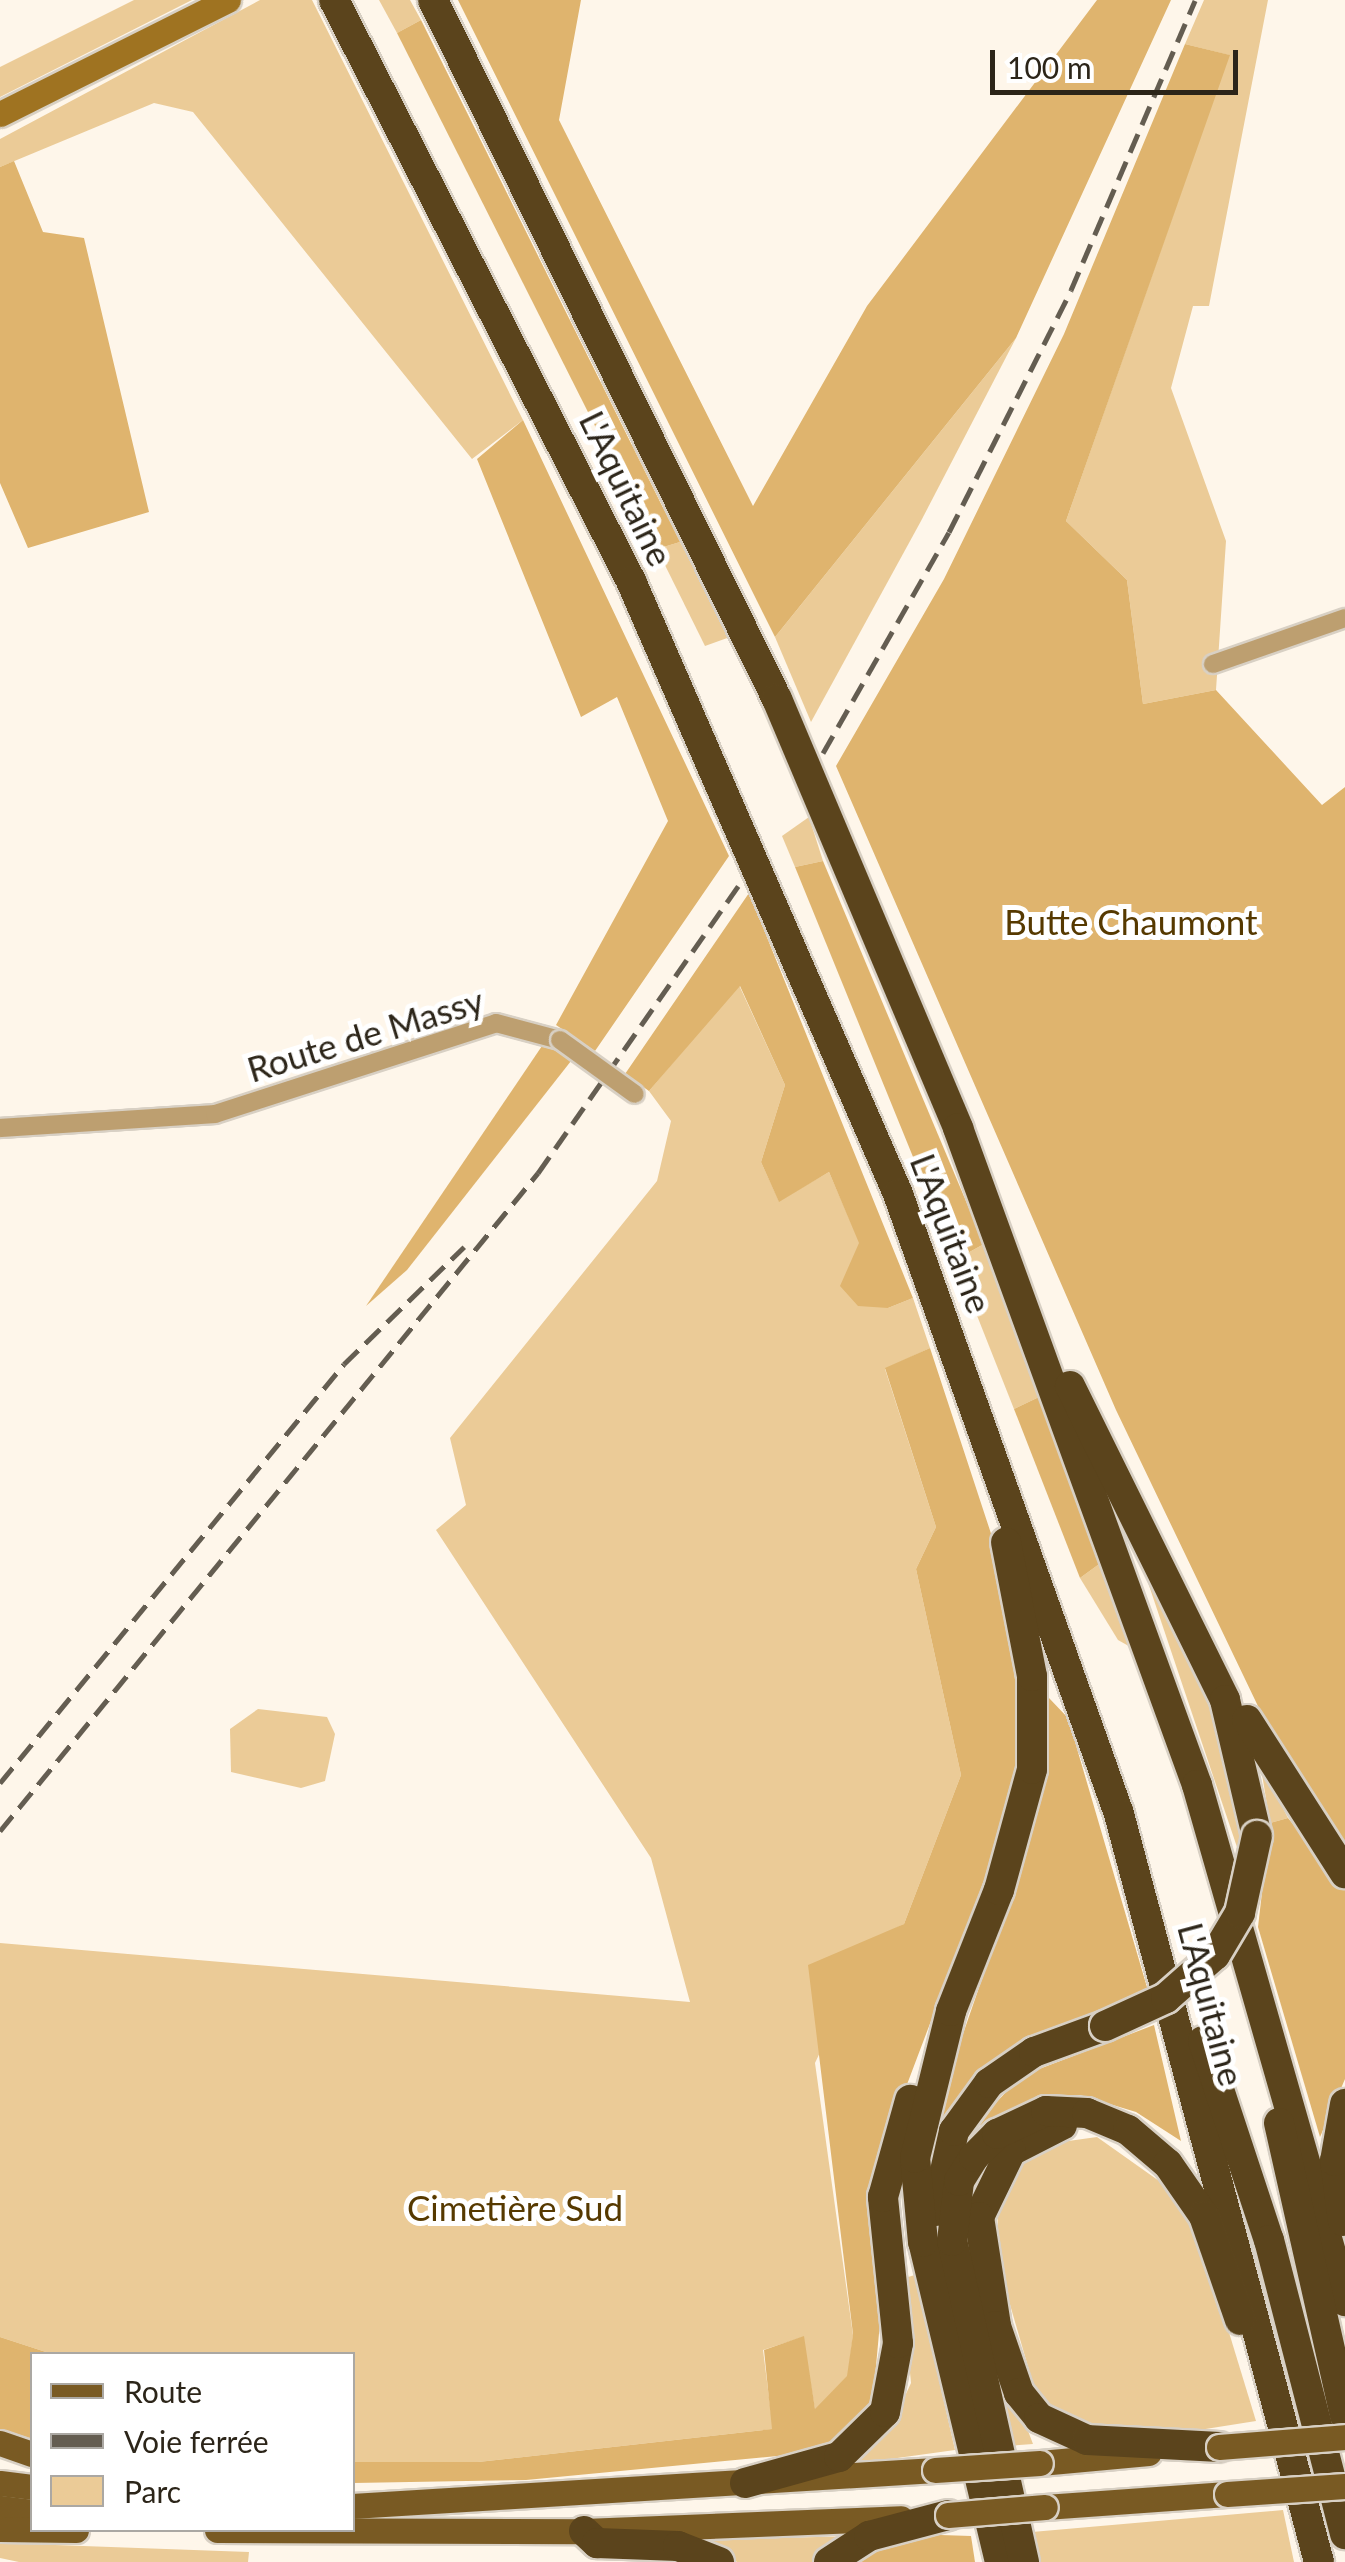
<!DOCTYPE html>
<html>
<head>
<meta charset="utf-8">
<style>
	body { margin:0 }
	#map { position:relative; width:1345px; height:2562px; overflow:hidden; background:#fef6ea; font-family:Lato,sans-serif }
	div>[style] { position:absolute }
	.green>* { inset:0; background:#ebcb97 }
	.forest>* { inset:0; background:#dfb46e }
	.roads { filter:drop-shadow(2px 0 #d8d0c4) drop-shadow(-2px 0 #d8d0c4) drop-shadow(0 2px #d8d0c4) drop-shadow(0 -2px #d8d0c4) }
	.street>* { height:18px; margin:-9px; padding:0 9px; transform-origin:9px; border-radius:9px; background:#bd9f70 }
	.secondary>* { height:25px; margin:-12.5px; padding:0 12.5px; transform-origin:12.5px; border-radius:12.5px; background:#9f7321 }
	.primary>* { height:25px; margin:-12.5px; padding:0 12.5px; transform-origin:12.5px; border-radius:12.5px; background:#795a23 }
	.highway>* { height:30px; margin:-15px; padding:0 15px; transform-origin:15px; border-radius:15px; background:#5b441c }
	.rail>* { height:5px; margin-top:-2.5px; transform-origin:0; background:repeating-linear-gradient(90deg,#645d51 0 20px,transparent 0 30px) }
	.bridges { filter:drop-shadow(2px 0 #d8d0c4) drop-shadow(-2px 0 #d8d0c4) drop-shadow(0 2px #d8d0c4) drop-shadow(0 -2px #d8d0c4) }
	.street-bridge>* { height:18px; margin:-9px; padding:0 9px; transform-origin:9px; border-radius:9px; background:#bd9f70 }
	.primary-bridge>* { height:25px; margin:-12.5px; padding:0 12.5px; transform-origin:12.5px; border-radius:12.5px; background:#795a23 }
	.highway-bridge>* { height:30px; margin:-15px; padding:0 15px; transform-origin:15px; border-radius:15px; background:#5b441c }
	span { translate:-50% -50%; white-space:nowrap; text-align:center; line-height:1.15; -webkit-text-stroke:10px #fff; paint-order:stroke }
	.street-label { font-size:35px; color:#2c2519 }
	.park-label { font-size:35px; color:#563900 }
	.legend { position:absolute; left:30px; top:2352px; width:325px; height:180px; box-sizing:border-box; background:#fff; border:2px solid #aba8a3; margin:0; padding:12px 18px; list-style:none; font-size:30px; color:#2c2519 }
	.legend li { display:flex; align-items:center; gap:20px; height:50px }
	.legend b { width:50px; border:2px solid #aba8a3 }
	.scale { position:absolute; left:990px; top:50px; width:248px; height:45px; box-sizing:border-box; border:5px solid #2c2519; border-top:0; padding-left:12px; font-size:30px; line-height:35px; white-space:nowrap; color:#2c2519; -webkit-text-stroke:8px #fff; paint-order:stroke }
</style>
</head>
<body>
<div id="map">
	<div class="green">
		<i style="clip-path:polygon(134px 0,192px 0,0 97px,0 67px)"></i>
		<i style="clip-path:polygon(260px 0,312px 0,523px 420px,472px 459px,193px 112px,154px 103px,0 167px,0 139px)"></i>
		<i style="clip-path:polygon(379px 0,410px 0,421px 20px,397px 33px)"></i>
		<i style="clip-path:polygon(1204px 0,1268px 0,1209px 306px,1193px 306px,1171px 388px,1226px 541px,1216px 690px,1143px 704px,1127px 580px,1066px 521px,1229px 55px,1185px 44px)"></i>
		<i style="clip-path:polygon(1016px 338px,921px 521px,811px 722px,775px 637px)"></i>
		<i style="clip-path:polygon(680px 542px,730px 637px,705px 646px,657px 549px)"></i>
		<i style="clip-path:polygon(809px 817px,823px 861px,795px 867px,782px 836px)"></i>
		<i style="clip-path:polygon(739px 985px,785px 1085px,761px 1162px,779px 1201px,829px 1172px,888px 1308px,913px 1298px,930px 1348px,885px 1369px,936px 1527px,916px 1569px,961px 1775px,904px 1924px,873px 1940px,815px 2063px,853px 2335px,848px 2376px,815px 2410px,803px 2337px,763px 2350px,773px 2429px,478px 2462px,353px 2462px,352px 2354px,52px 2354px,0 2337px,0 1943px,690px 2002px,651px 1858px,436px 1530px,466px 1505px,450px 1438px,657px 1181px,671px 1121px,649px 1091px)"></i>
		<i style="clip-path:polygon(984px 1244px,1039px 1397px,1014px 1409px,955px 1260px)"></i>
		<i style="clip-path:polygon(1128px 1523px,1196px 1657px,1243px 1791px,1241px 1859px)"></i>
		<i style="clip-path:polygon(1102px 1562px,1134px 1649px,1118px 1640px,1080px 1578px)"></i>
		<i style="clip-path:polygon(258px 1709px,327px 1717px,335px 1734px,325px 1781px,301px 1788px,231px 1772px,230px 1729px)"></i>
		<i style="clip-path:polygon(1260px 1762px,1288px 1818px,1270px 1823px)"></i>
		<i style="clip-path:polygon(1097px 2137px,1169px 2188px,1199px 2234px,1256px 2421px,1174px 2434px,1096px 2430px,1055px 2410px,1033px 2384px,1000px 2270px,997px 2207px,1019px 2165px,1054px 2143px)"></i>
		<i style="clip-path:polygon(964px 2216px,1006px 2373px,1033px 2444px,1007px 2446px)"></i>
		<i style="clip-path:polygon(915px 2275px,955px 2450px,854px 2464px,892px 2424px,911px 2383px,901px 2279px)"></i>
		<i style="clip-path:polygon(1283px 2510px,1294px 2562px,1040px 2562px,1032px 2532px)"></i>
		<i style="clip-path:polygon(854px 2536px,819px 2562px,737px 2562px,704px 2540px)"></i>
		<i style="clip-path:polygon(0 2543px,249px 2552px,248px 2562px,19px 2562px,0 2558px)"></i>
	</div>
	<div class="forest">
		<i style="clip-path:polygon(458px 0,581px 0,559px 120px,753px 506px,867px 306px,1097px 0,1171px 0,1016px 338px,775px 637px)"></i>
		<i style="clip-path:polygon(421px 20px,680px 542px,657px 549px,397px 33px)"></i>
		<i style="clip-path:polygon(1185px 44px,1230px 55px,1066px 521px,1127px 580px,1143px 704px,1216px 690px,1322px 805px,1345px 787px,1345px 1850px,1268px 1727px,1116px 1410px,836px 766px,944px 579px,1064px 334px)"></i>
		<i style="clip-path:polygon(14px 161px,43px 232px,84px 238px,149px 512px,28px 548px,0 483px,0 167px)"></i>
		<i style="clip-path:polygon(523px 420px,729px 856px,595px 1051px,556px 1025px,668px 821px,617px 697px,581px 717px,477px 459px)"></i>
		<i style="clip-path:polygon(823px 861px,984px 1244px,955px 1260px,795px 867px)"></i>
		<i style="clip-path:polygon(749px 893px,913px 1298px,888px 1308px,858px 1306px,840px 1286px,859px 1243px,829px 1172px,779px 1202px,761px 1162px,785px 1085px,740px 986px,649px 1091px,625px 1074px)"></i>
		<i style="clip-path:polygon(544px 1043px,571px 1061px,407px 1270px,366px 1306px)"></i>
		<i style="clip-path:polygon(930px 1348px,1002px 1567px,1022px 1740px,1011px 1809px,900px 2103px,871px 2421px,829px 2451px,526px 2480px,353px 2483px,353px 2462px,478px 2462px,772px 2429px,764px 2350px,804px 2336px,815px 2409px,847px 2376px,853px 2334px,808px 1965px,904px 1924px,961px 1775px,916px 1569px,936px 1527px,885px 1368px)"></i>
		<i style="clip-path:polygon(1039px 1397px,1102px 1562px,1080px 1578px,1014px 1409px)"></i>
		<i style="clip-path:polygon(1049px 1698px,1068px 1718px,1149px 1994px,1031px 2043px,928px 2184px,925px 2144px,1022px 1863px)"></i>
		<i style="clip-path:polygon(1288px 1818px,1345px 1887px,1345px 2079px,1320px 2137px,1258px 1927px,1270px 1823px)"></i>
		<i style="clip-path:polygon(1154px 2025px,1181px 2141px,1136px 2112px,1080px 2095px,1031px 2099px,987px 2130px,977px 2123px,1021px 2076px)"></i>
		<i style="clip-path:polygon(0 2337px,52px 2354px,32px 2354px,32px 2439px,0 2429px)"></i>
		<i style="clip-path:polygon(910px 2534px,971px 2536px,975px 2562px,849px 2562px)"></i>
	</div>
	<div class="roads">
		<div class="street">
			<i style="left:1213px;top:664px;width:140px;rotate:-19.2deg"></i>
			<i style="left:0;top:1128px;width:215px;rotate:-3.7deg"></i>
			<i style="left:215px;top:1114px;width:295px;rotate:-17.9deg"></i>
			<i style="left:496px;top:1023px;width:66px;rotate:14.9deg"></i>
		</div>
		<div class="secondary">
			<i style="left:0;top:114px;width:255px;rotate:-26.6deg"></i>
		</div>
		<div class="primary">
			<i style="left:0;top:2443px;width:34px;rotate:19deg"></i>
			<i style="left:1040px;top:2463px;width:109px;rotate:-5.2deg"></i>
			<i style="left:0;top:2483px;width:32px;rotate:7deg"></i>
			<i style="left:352px;top:2506px;width:584px;rotate:-3.53deg"></i>
			<i style="left:1045px;top:2507px;width:182px;rotate:-4.1deg"></i>
			<i style="left:0;top:2508px;width:32px;rotate:7deg"></i>
			<i style="left:0;top:2529px;width:76px;rotate:0.8deg"></i>
			<i style="left:217px;top:2530px;width:367px;rotate:0.2deg"></i>
			<i style="left:584px;top:2531px;width:317px;rotate:-2.3deg"></i>
		</div>
		<div class="highway">
			<i style="left:334px;top:0;width:653px;rotate:62.92deg"></i>
			<i style="left:631px;top:581px;width:669px;rotate:66.46deg"></i>
			<i style="left:898px;top:1194px;width:658px;rotate:70.38deg"></i>
			<i style="left:1119px;top:1814px;width:774px;rotate:75.03deg"></i>
			<i style="left:433px;top:0;width:779px;rotate:63.8deg"></i>
			<i style="left:777px;top:699px;width:466px;rotate:67.1deg"></i>
			<i style="left:958px;top:1128px;width:699px;rotate:70.01deg"></i>
			<i style="left:1197px;top:1785px;width:537px;rotate:74deg"></i>
			<i style="left:1070px;top:1386px;width:350px;rotate:63.7deg"></i>
			<i style="left:1225px;top:1700px;width:140px;rotate:76.8deg"></i>
			<i style="left:1247px;top:1720px;width:182px;rotate:57.4deg"></i>
			<i style="left:1203px;top:2041px;width:210px;rotate:71.7deg"></i>
			<i style="left:1269px;top:2240px;width:304px;rotate:75.5deg"></i>
			<i style="left:1279px;top:2123px;width:300px;rotate:77.3deg"></i>
			<i style="left:1062px;top:2125px;width:57px;rotate:153deg"></i>
			<i style="left:1011px;top:2151px;width:73px;rotate:115.9deg"></i>
			<i style="left:979px;top:2217px;width:110px;rotate:81.1deg"></i>
			<i style="left:996px;top:2326px;width:71px;rotate:71.1deg"></i>
			<i style="left:1019px;top:2393px;width:32px;rotate:51deg"></i>
			<i style="left:1039px;top:2418px;width:53px;rotate:24.6deg"></i>
			<i style="left:1087px;top:2440px;width:132px;rotate:3deg"></i>
			<i style="left:936px;top:2211px;width:82px;rotate:-77.3deg"></i>
			<i style="left:954px;top:2131px;width:59px;rotate:-53.9deg"></i>
			<i style="left:989px;top:2083px;width:55px;rotate:-34.6deg"></i>
			<i style="left:1034px;top:2052px;width:76px;rotate:-20.1deg"></i>
			<i style="left:1343px;top:2221px;width:61px;rotate:-97.6deg"></i>
			<i style="left:1335px;top:2161px;width:58px;rotate:-80deg"></i>
			<i style="left:745px;top:2483px;width:98px;rotate:-15.5deg"></i>
			<i style="left:839px;top:2457px;width:64px;rotate:-44.4deg"></i>
			<i style="left:885px;top:2412px;width:70px;rotate:-79.3deg"></i>
			<i style="left:898px;top:2343px;width:147px;rotate:-95.9deg"></i>
			<i style="left:883px;top:2197px;width:101px;rotate:-74.4deg"></i>
			<i style="left:584px;top:2531px;width:18px;rotate:43deg"></i>
			<i style="left:597px;top:2543px;width:81px;rotate:2.1deg"></i>
			<i style="left:678px;top:2546px;width:44px;rotate:21.3deg"></i>
			<i style="left:829px;top:2562px;width:48px;rotate:-33deg"></i>
			<i style="left:869px;top:2536px;width:82px;rotate:-14.9deg"></i>
			<i style="left:1000px;top:2562px;width:329px;rotate:-103.5deg"></i>
			<i style="left:923px;top:2242px;width:84px;rotate:-95.4deg"></i>
			<i style="left:915px;top:2158px;width:151px;rotate:-76.2deg"></i>
			<i style="left:951px;top:2011px;width:130px;rotate:-68.4deg"></i>
			<i style="left:999px;top:1890px;width:125px;rotate:-74.7deg"></i>
			<i style="left:1032px;top:1769px;width:93px;rotate:-90deg"></i>
			<i style="left:1032px;top:1676px;width:136px;rotate:-101deg"></i>
			<i style="left:1024px;top:2562px;width:329px;rotate:-102.6deg"></i>
			<i style="left:952px;top:2241px;width:60px;rotate:-83.3deg"></i>
			<i style="left:959px;top:2181px;width:28px;rotate:-58deg"></i>
			<i style="left:974px;top:2157px;width:33px;rotate:-45deg"></i>
			<i style="left:997px;top:2134px;width:54px;rotate:-25.1deg"></i>
			<i style="left:1046px;top:2111px;width:41px;rotate:2.8deg"></i>
			<i style="left:1087px;top:2113px;width:44px;rotate:22.5deg"></i>
			<i style="left:1128px;top:2130px;width:52px;rotate:40.4deg"></i>
			<i style="left:1168px;top:2164px;width:63px;rotate:55.3deg"></i>
			<i style="left:1204px;top:2216px;width:110px;rotate:70.9deg"></i>
		</div>
	</div>
	<div class="rail">
		<i style="left:823px;top:753px;width:254px;rotate:-60.3deg"></i>
		<i style="left:949px;top:532px;width:271px;rotate:-63.2deg"></i>
		<i style="left:1071px;top:290px;width:315px;rotate:-66.8deg"></i>
		<i style="left:0;top:1783px;width:542px;rotate:-50.61deg"></i>
		<i style="left:344px;top:1364px;width:168px;rotate:-44.3deg"></i>
		<i style="left:0;top:1831px;width:850px;rotate:-50.73deg"></i>
		<i style="left:538px;top:1173px;width:358px;rotate:-55.1deg"></i>
	</div>
	<div class="bridges">
		<div class="street-bridge">
			<i style="left:560px;top:1040px;width:92px;rotate:35.8deg"></i>
		</div>
		<div class="primary-bridge">
			<i style="left:1219px;top:2447px;width:126px;rotate:-4.5deg"></i>
			<i style="left:935px;top:2470px;width:105px;rotate:-3.8deg"></i>
			<i style="left:1227px;top:2494px;width:118px;rotate:-3.9deg"></i>
			<i style="left:948px;top:2515px;width:97px;rotate:-4.7deg"></i>
		</div>
		<div class="highway-bridge">
			<i style="left:1105px;top:2026px;width:67px;rotate:-24.7deg"></i>
			<i style="left:1166px;top:1998px;width:65px;rotate:-41.3deg"></i>
			<i style="left:1215px;top:1955px;width:49px;rotate:-59.2deg"></i>
			<i style="left:1240px;top:1913px;width:79px;rotate:-77.6deg"></i>
		</div>
	</div>
	<div class="street-label">
		<span style="left:627px;top:488px;rotate:64deg">L'Aquitaine</span>
		<span style="left:365px;top:1034px;rotate:-17deg">Route de Massy</span>
		<span style="left:952px;top:1233px;rotate:69deg">L'Aquitaine</span>
		<span style="left:1212px;top:2004px;rotate:75deg">L'Aquitaine</span>
	</div>
	<div class="park-label">
		<span style="left:1131px;top:921px">Butte Chaumont</span>
		<span style="left:515px;top:2207px">Cimetière Sud</span>
	</div>
	<ul class="legend">
	<li><b style="height:12px;background:#795a23"></b>Route</li>
	<li><b style="height:12px;background:#645d51"></b>Voie ferrée</li>
	<li><b style="height:28px;background:#ebcb97"></b>Parc</li>
	</ul>
	<div class="scale">100 m</div>
</div>
</body>
</html>
